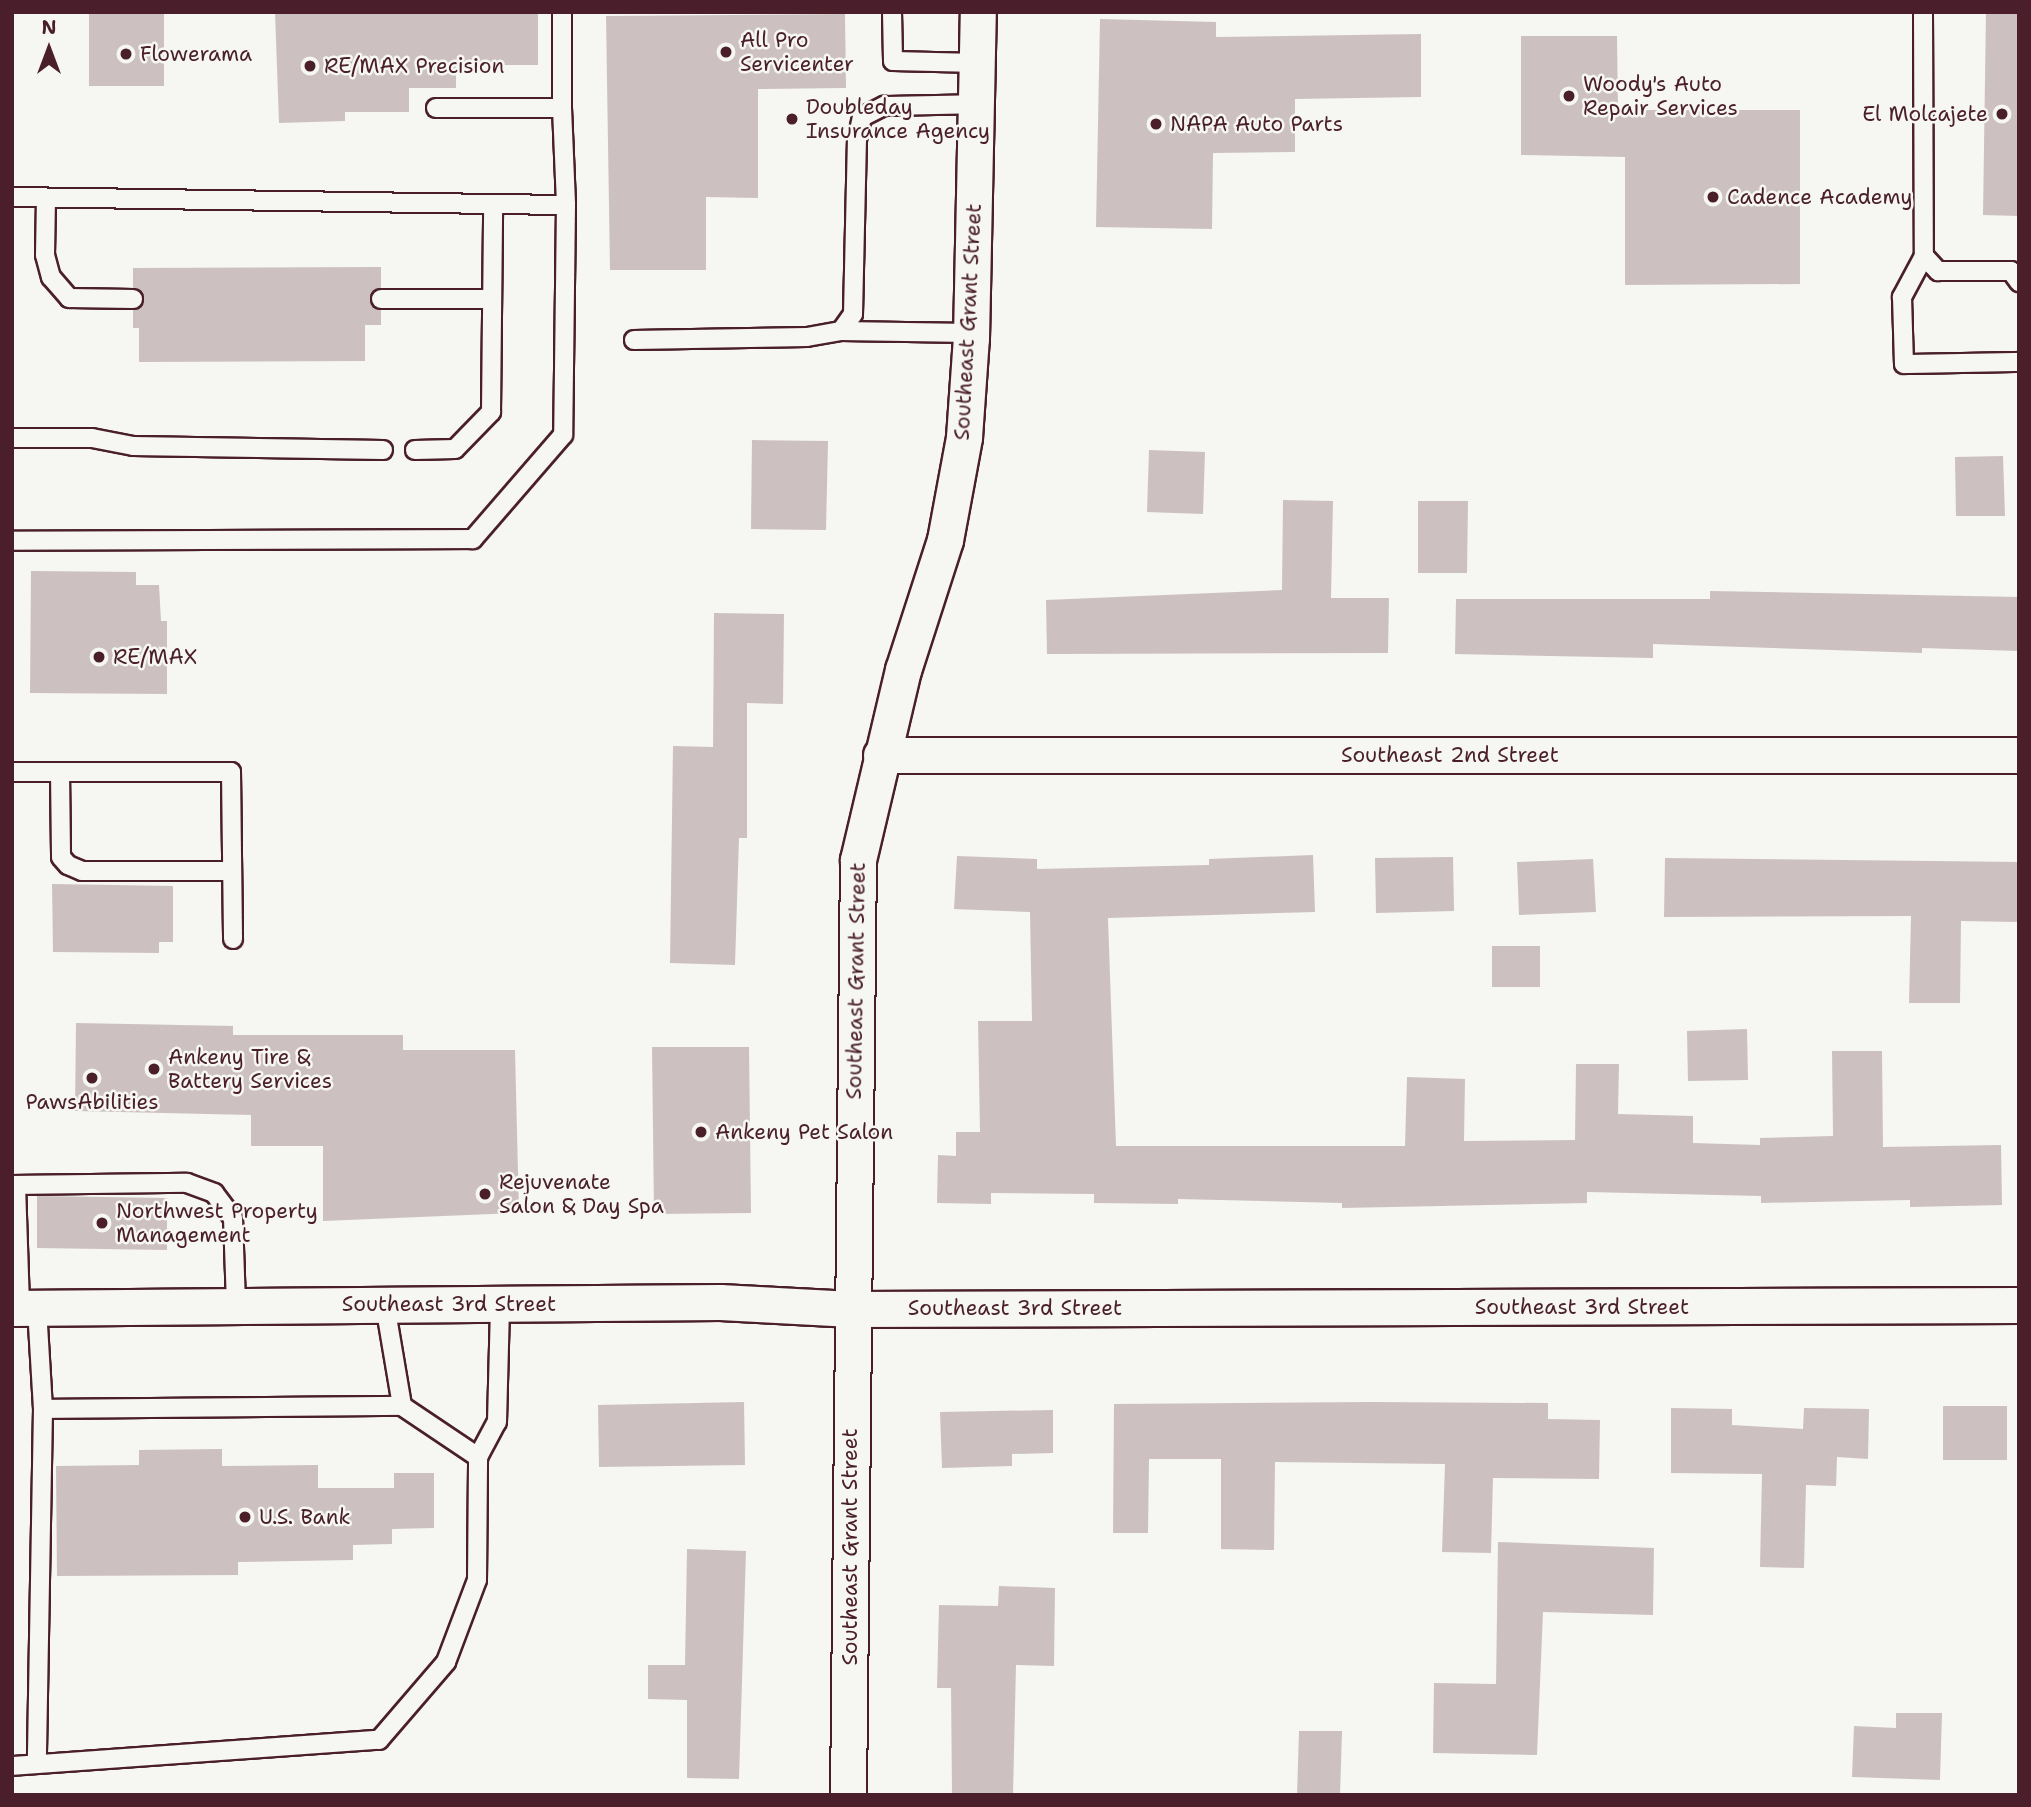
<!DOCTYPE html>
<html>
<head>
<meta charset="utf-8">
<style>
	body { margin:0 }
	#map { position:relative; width:2031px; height:1807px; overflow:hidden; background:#f6f6f2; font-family:"Shantell Sans",sans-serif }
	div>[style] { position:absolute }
	.building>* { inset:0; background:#ccc1c0 }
	.roads { filter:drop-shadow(2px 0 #4a1f2b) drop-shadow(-2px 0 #4a1f2b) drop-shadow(0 2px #4a1f2b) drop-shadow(0 -2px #4a1f2b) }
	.service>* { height:18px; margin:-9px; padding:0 9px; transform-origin:9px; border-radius:9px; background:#f6f6f2 }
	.minor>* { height:35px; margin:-17.5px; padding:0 17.5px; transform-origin:17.5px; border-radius:17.5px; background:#f6f6f2 }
	.dots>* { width:19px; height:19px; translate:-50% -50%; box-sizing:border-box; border:4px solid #f6f6f2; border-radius:50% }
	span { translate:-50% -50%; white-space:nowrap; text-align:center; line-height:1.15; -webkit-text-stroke:5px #f6f6f2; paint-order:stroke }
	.poi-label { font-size:21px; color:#4a1f2b }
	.left { translate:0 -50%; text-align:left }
	.right { translate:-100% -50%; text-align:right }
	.street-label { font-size:21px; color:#4a1f2b }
	.frame { position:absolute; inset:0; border:14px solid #4a1f2b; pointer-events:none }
	.north { position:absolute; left:14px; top:14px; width:70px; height:70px; -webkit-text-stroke:5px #f6f6f2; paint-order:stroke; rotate:0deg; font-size:19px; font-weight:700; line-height:28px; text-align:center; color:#4a1f2b }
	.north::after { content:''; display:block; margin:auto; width:24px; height:32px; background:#4a1f2b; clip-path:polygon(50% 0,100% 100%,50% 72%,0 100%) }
</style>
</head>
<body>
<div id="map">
	<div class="building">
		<i style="clip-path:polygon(89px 12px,164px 12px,164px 86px,89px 86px)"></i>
		<i style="clip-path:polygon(275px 12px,538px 12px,538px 65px,456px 65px,456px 88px,409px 88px,409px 112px,345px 112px,345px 121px,279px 123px)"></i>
		<i style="clip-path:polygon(1986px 12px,2019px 12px,2019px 216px,1983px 215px)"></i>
		<i style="clip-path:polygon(845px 14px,846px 88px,758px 89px,758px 198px,706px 197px,706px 270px,610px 270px,606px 16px)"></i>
		<i style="clip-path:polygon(1100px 19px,1216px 22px,1216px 37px,1421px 34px,1421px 97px,1295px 99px,1295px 152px,1213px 153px,1212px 229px,1096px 227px)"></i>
		<i style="clip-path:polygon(1521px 36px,1617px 36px,1618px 110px,1800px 110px,1800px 284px,1625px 285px,1625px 157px,1521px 155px)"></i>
		<i style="clip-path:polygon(381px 267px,381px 288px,370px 298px,381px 310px,381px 325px,365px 325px,365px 361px,139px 362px,139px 328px,133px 328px,133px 310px,144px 298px,133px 288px,133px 268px)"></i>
		<i style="clip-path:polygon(752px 440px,828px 441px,826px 530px,751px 529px)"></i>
		<i style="clip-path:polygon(1149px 450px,1205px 452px,1203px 514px,1147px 512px)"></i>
		<i style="clip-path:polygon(2003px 456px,2005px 516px,1956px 516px,1955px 457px)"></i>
		<i style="clip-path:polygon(1283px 500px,1333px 501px,1331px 598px,1389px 598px,1388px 653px,1047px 654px,1046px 600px,1282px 590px)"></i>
		<i style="clip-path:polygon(1418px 501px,1468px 501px,1467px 573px,1418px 573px)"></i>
		<i style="clip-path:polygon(31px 571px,136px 572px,136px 585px,159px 585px,161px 621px,167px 621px,167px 694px,30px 693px)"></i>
		<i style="clip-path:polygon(1710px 591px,2019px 597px,2019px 651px,1922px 648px,1922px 653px,1653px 644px,1653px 658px,1455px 654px,1456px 599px,1710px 599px)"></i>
		<i style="clip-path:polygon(714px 613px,784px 614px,783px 704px,747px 703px,747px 838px,739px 838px,735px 965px,670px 963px,673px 746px,713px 747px)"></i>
		<i style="clip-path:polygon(1313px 855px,1315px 912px,1108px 918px,1116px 1146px,1405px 1146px,1407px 1077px,1465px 1079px,1464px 1141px,1575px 1140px,1576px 1064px,1619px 1064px,1618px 1114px,1693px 1116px,1693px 1143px,1760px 1145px,1760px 1138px,1833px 1136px,1832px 1051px,1882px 1051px,1883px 1147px,2001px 1145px,2002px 1205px,1910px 1207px,1910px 1200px,1761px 1203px,1761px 1196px,1587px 1192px,1587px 1203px,1342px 1208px,1342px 1203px,1178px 1199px,1178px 1204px,1094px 1203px,1094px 1194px,991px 1193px,991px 1204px,937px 1203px,938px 1155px,956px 1156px,956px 1132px,980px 1132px,978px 1021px,1032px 1021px,1030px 912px,954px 909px,957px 856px,1037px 859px,1037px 869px,1209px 865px,1209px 859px)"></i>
		<i style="clip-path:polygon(1453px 857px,1454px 911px,1376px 913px,1375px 858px)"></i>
		<i style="clip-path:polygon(1665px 858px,2019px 862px,2017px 922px,1961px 921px,1960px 1003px,1909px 1003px,1911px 916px,1664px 917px)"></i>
		<i style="clip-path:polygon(1593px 859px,1596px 912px,1519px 915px,1517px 862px)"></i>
		<i style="clip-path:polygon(52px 884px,173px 886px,173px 942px,159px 942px,159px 953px,53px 952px)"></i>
		<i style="clip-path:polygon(1492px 946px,1540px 946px,1540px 987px,1492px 987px)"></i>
		<i style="clip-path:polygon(76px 1023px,233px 1026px,233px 1035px,403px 1035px,403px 1050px,515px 1050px,519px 1213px,323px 1221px,323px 1146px,251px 1146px,251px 1115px,75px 1111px)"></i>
		<i style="clip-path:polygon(1747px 1029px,1748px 1080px,1688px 1081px,1687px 1031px)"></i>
		<i style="clip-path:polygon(652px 1047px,749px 1047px,751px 1213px,654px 1214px)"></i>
		<i style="clip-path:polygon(37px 1196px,167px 1198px,167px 1250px,37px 1248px)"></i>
		<i style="clip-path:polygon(744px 1402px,745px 1465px,599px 1467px,598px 1405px)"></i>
		<i style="clip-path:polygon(1371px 1402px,1548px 1403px,1548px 1419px,1600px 1420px,1599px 1479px,1493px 1478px,1491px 1553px,1442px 1552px,1445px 1464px,1275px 1462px,1274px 1550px,1221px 1549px,1221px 1459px,1149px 1459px,1148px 1533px,1113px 1533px,1114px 1404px)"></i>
		<i style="clip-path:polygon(1943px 1406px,2007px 1406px,2007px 1460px,1943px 1460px)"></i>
		<i style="clip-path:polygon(1671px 1408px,1732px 1409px,1732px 1425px,1803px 1429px,1804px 1408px,1869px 1409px,1868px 1459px,1837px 1457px,1836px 1486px,1806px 1485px,1804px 1568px,1760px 1567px,1762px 1474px,1671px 1473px)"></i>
		<i style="clip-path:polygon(1053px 1410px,1053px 1453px,1012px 1454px,1012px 1466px,942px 1468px,940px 1412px)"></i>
		<i style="clip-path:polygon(222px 1449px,222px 1466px,318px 1465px,318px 1488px,394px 1488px,394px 1473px,434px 1473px,434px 1528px,392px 1529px,392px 1544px,353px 1545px,353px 1560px,238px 1562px,238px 1575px,57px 1576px,56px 1466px,139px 1465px,139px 1450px)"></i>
		<i style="clip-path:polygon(1498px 1542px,1654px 1548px,1653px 1615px,1543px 1612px,1537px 1755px,1433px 1753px,1434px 1683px,1496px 1684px)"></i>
		<i style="clip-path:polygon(687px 1549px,746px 1551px,739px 1779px,687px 1778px,687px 1700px,648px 1699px,648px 1665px,685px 1665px)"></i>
		<i style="clip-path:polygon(999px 1586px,1055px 1588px,1054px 1666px,1016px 1665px,1013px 1795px,952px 1795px,951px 1688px,937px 1688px,939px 1605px,998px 1606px)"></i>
		<i style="clip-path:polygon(1896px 1713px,1942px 1713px,1940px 1780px,1852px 1777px,1854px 1726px,1896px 1728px)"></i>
		<i style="clip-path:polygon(1299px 1731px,1342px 1731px,1340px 1795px,1297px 1795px)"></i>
	</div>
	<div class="roads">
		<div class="service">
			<i style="left:892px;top:12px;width:49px;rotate:88.8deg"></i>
			<i style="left:893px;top:61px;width:84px;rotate:1.4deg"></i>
			<i style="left:1923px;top:12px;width:244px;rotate:89.8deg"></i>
			<i style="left:1924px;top:256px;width:47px;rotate:118.2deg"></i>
			<i style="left:1902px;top:297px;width:67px;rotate:88.3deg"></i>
			<i style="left:1904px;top:364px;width:115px;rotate:-1deg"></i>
			<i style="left:436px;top:108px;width:126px"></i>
			<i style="left:562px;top:108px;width:96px;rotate:-90deg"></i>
			<i style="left:562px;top:108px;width:97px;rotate:87.6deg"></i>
			<i style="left:12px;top:197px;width:554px;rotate:0.83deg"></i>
			<i style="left:566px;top:205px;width:230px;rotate:90.7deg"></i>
			<i style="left:563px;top:435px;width:138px;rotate:130.9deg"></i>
			<i style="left:473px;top:539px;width:461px;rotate:179.8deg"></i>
			<i style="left:46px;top:198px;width:57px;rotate:91deg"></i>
			<i style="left:45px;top:255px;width:23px;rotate:75deg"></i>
			<i style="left:51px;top:277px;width:28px;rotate:49deg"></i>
			<i style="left:69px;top:298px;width:64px;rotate:0.9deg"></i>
			<i style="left:1924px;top:256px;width:21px;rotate:47deg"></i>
			<i style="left:1938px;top:271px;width:73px"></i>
			<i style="left:2011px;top:271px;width:14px;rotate:54deg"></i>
			<i style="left:381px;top:299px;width:111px"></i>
			<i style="left:841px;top:331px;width:130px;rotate:0.9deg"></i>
			<i style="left:634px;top:340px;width:173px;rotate:-1deg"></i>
			<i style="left:807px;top:337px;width:35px;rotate:-10deg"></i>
			<i style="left:841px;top:331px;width:21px;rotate:-55deg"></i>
			<i style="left:853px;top:314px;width:174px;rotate:-88.7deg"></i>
			<i style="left:857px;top:140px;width:24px;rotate:-78deg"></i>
			<i style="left:862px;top:117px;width:25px;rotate:-27deg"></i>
			<i style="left:884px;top:106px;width:92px;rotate:-1.2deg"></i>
			<i style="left:12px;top:438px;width:80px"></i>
			<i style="left:92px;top:438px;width:42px;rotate:11deg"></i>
			<i style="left:133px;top:446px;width:250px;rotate:0.9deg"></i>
			<i style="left:415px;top:450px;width:40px;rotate:-1.4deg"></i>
			<i style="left:455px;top:449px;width:52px;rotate:-45.8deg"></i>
			<i style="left:491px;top:412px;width:208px;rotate:-89.4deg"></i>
			<i style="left:12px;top:772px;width:219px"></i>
			<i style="left:231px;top:772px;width:167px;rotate:89.3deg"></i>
			<i style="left:60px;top:772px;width:85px;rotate:89.3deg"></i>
			<i style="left:61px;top:857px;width:11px;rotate:49deg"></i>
			<i style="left:68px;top:865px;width:15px;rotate:23deg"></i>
			<i style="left:82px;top:871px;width:150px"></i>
			<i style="left:12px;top:1185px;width:175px;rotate:-0.7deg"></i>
			<i style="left:187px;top:1183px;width:29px;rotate:20deg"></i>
			<i style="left:214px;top:1193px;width:31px;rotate:53deg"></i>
			<i style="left:233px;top:1218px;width:88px;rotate:88deg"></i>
			<i style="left:16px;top:1185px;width:123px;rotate:88.1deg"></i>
			<i style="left:385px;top:1305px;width:102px;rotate:80.4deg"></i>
			<i style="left:402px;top:1406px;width:92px;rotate:33.9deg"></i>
			<i style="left:37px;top:1308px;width:101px;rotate:86.6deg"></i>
			<i style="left:43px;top:1409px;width:354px;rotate:91deg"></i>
			<i style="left:43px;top:1409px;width:359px;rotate:-0.5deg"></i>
			<i style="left:12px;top:1766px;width:368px;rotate:-4.1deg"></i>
			<i style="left:379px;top:1740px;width:103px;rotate:-49.3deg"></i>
			<i style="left:446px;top:1662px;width:88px;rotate:-69.3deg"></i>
			<i style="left:477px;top:1580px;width:123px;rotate:-89.5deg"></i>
			<i style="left:478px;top:1457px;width:40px;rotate:-62deg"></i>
			<i style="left:497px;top:1422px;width:118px;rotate:-88.5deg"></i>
		</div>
		<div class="minor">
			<i style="left:881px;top:755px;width:1138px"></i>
			<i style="left:12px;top:1308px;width:708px;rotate:-0.49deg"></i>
			<i style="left:720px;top:1302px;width:132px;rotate:3deg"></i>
			<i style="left:852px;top:1309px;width:1167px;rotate:-0.2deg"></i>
			<i style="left:848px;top:1795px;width:935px;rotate:-89.39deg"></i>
			<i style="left:858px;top:860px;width:195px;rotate:-76.7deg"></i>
			<i style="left:903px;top:670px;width:137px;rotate:-72.1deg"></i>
			<i style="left:945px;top:540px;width:105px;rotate:-79.5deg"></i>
			<i style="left:964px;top:437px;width:99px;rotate:-86deg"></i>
			<i style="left:971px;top:338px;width:326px;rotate:-88.8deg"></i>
		</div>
	</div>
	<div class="dots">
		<i style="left:726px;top:52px;background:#4a1f2b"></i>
		<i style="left:126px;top:54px;background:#4a1f2b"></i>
		<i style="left:310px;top:66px;background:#4a1f2b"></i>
		<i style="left:1569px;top:96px;background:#4a1f2b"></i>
		<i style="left:2002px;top:114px;background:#4a1f2b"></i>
		<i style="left:792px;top:119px;background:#4a1f2b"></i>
		<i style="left:1156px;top:124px;background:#4a1f2b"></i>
		<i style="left:1713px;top:197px;background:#4a1f2b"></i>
		<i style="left:99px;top:657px;background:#4a1f2b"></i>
		<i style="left:154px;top:1069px;background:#4a1f2b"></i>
		<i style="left:92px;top:1078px;background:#4a1f2b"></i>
		<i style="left:701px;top:1132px;background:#4a1f2b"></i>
		<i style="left:485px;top:1194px;background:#4a1f2b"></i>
		<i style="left:102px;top:1223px;background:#4a1f2b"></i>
		<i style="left:245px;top:1517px;background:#4a1f2b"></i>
	</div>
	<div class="poi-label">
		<span class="left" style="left:740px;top:52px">All Pro<br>Servicenter</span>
		<span class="left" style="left:140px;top:54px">Flowerama</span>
		<span class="left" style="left:324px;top:66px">RE/MAX Precision</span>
		<span class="left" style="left:1583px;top:96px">Woody's Auto<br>Repair Services</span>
		<span class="left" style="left:806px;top:119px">Doubleday<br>Insurance Agency</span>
		<span class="right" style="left:1988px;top:114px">El Molcajete</span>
		<span class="left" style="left:1170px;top:124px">NAPA Auto Parts</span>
		<span class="left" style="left:1727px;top:197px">Cadence Academy</span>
		<span class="left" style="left:113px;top:657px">RE/MAX</span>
		<span class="left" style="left:168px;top:1069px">Ankeny Tire &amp;<br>Battery Services</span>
		<span style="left:92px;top:1102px">PawsAbilities</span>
		<span class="left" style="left:715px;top:1132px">Ankeny Pet Salon</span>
		<span class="left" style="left:499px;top:1194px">Rejuvenate<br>Salon &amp; Day Spa</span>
		<span class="left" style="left:116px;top:1223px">Northwest Property<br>Management</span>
		<span class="left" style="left:259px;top:1517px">U.S. Bank</span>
	</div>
	<div class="street-label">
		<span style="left:968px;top:322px;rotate:-87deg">Southeast Grant Street</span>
		<span style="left:1450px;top:755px">Southeast 2nd Street</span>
		<span style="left:856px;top:981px;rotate:-89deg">Southeast Grant Street</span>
		<span style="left:449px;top:1304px">Southeast 3rd Street</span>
		<span style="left:1582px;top:1307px">Southeast 3rd Street</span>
		<span style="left:1015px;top:1308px">Southeast 3rd Street</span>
		<span style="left:850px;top:1547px;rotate:-90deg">Southeast Grant Street</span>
	</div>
	<div class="frame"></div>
	<div class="north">N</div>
</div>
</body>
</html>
